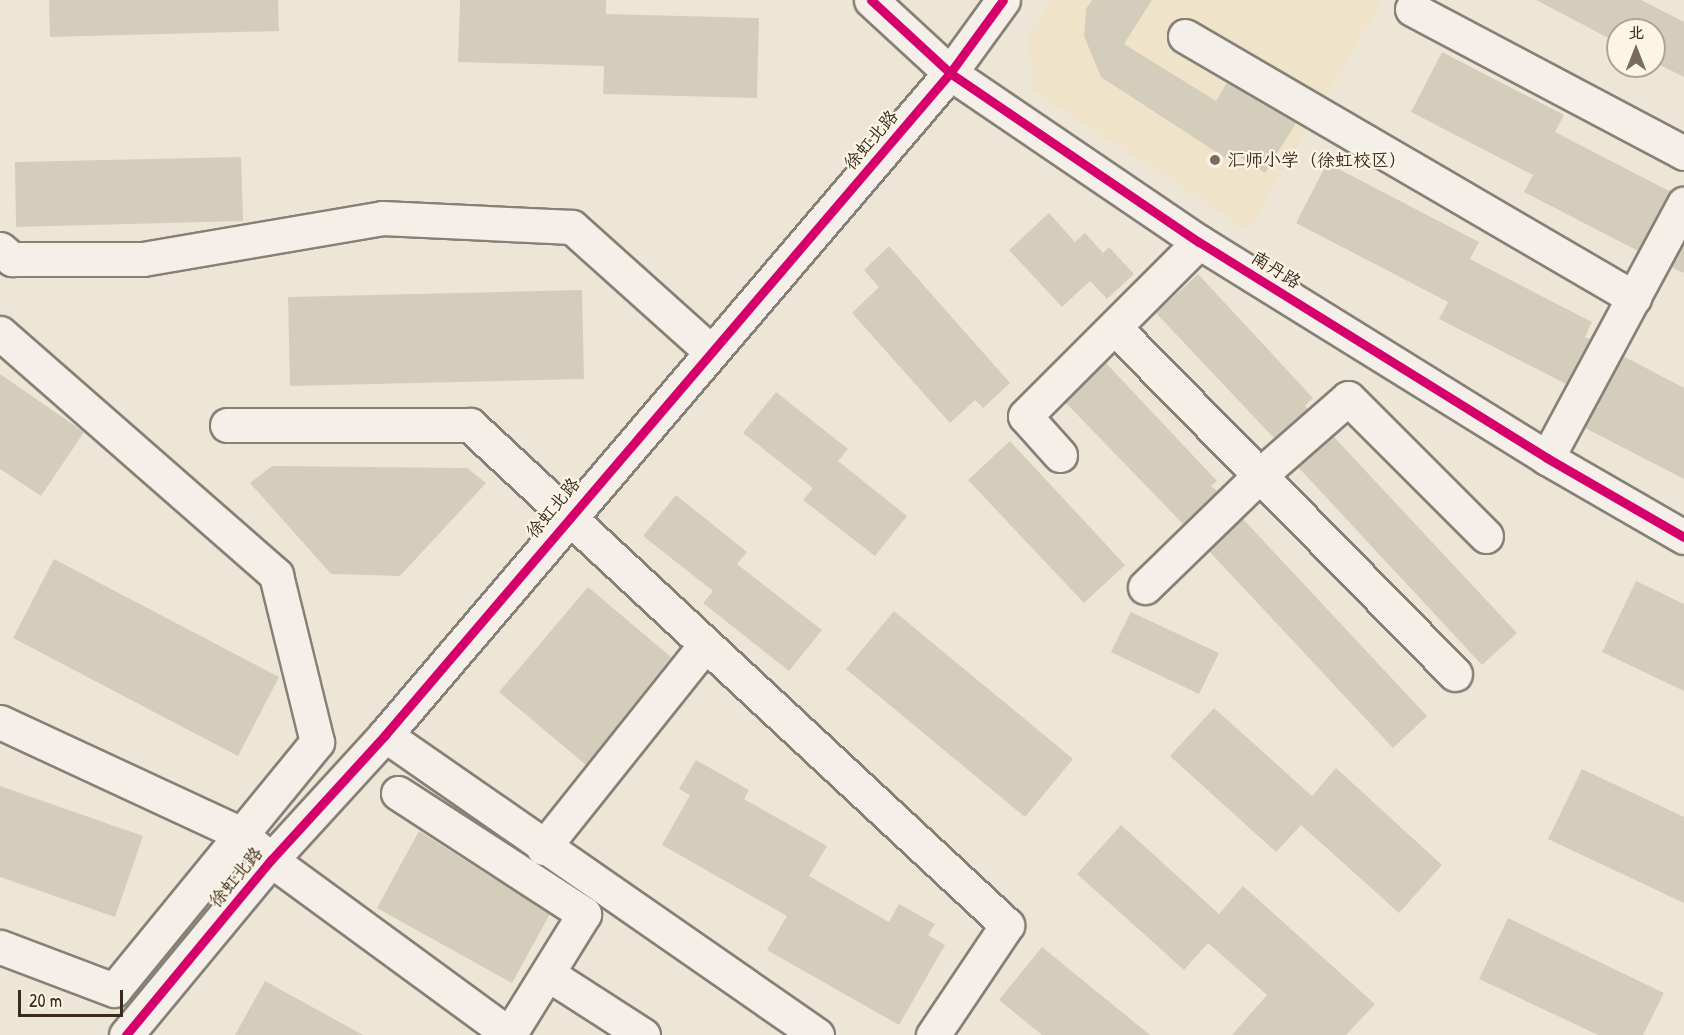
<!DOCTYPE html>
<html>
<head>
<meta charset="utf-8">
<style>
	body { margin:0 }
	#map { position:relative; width:1684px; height:1035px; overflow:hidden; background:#ede6d7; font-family:"Patrick Hand","LXGW WenKai TC",sans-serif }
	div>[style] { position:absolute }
	.built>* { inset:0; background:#efe3ca }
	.building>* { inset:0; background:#d5cdbc }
	.roads { filter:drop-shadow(2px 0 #868076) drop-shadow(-2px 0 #868076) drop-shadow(0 2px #868076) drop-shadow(0 -2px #868076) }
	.minor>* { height:33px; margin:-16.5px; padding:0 16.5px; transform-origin:16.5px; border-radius:16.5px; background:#f4f0e9 }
	.cycleway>* { height:9px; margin:-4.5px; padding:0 4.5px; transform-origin:4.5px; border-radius:4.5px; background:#d6006c }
	.dots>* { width:16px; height:16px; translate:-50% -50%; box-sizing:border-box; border:3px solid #fcf5e5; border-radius:50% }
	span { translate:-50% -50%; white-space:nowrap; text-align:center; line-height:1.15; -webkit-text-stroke:4.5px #fcf5e5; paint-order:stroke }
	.street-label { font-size:18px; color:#3b2a1e }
	.poi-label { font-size:18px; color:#3b2a1e }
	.left { translate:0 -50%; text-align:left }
	.north { position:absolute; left:1606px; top:18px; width:60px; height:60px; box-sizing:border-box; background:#fcf5e5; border:2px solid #afa495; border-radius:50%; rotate:0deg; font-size:16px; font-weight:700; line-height:24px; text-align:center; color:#3b2a1e }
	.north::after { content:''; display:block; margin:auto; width:21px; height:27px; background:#796c5f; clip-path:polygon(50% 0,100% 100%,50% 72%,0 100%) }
	.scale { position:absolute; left:18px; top:990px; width:105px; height:27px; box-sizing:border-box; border:3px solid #3b2a1e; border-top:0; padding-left:8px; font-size:18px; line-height:21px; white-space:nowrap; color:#3b2a1e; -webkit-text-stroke:4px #fcf5e5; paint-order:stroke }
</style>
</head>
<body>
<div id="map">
	<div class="built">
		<i style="clip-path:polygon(1050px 0,1382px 0,1248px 231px,1033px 90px,1029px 36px)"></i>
	</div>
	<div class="building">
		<i style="clip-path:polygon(49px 0,278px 0,279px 31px,50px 37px)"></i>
		<i style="clip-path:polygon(460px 0,606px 0,606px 14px,759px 18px,757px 98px,603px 94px,604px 66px,458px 62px)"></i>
		<i style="clip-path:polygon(1092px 0,1152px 0,1124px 44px,1216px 101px,1227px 82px,1296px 123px,1265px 173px,1238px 156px,1233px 163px,1101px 77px,1084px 36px,1086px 9px)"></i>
		<i style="clip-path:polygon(1536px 0,1641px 0,1684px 22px,1684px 77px,1654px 62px,1654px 30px,1618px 30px,1618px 43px)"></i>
		<i style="clip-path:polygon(1442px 52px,1564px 115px,1555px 132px,1671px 192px,1638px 251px,1524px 192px,1533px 175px,1411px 112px)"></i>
		<i style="clip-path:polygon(241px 157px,243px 221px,16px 227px,15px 162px)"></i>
		<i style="clip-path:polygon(1327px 163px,1479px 242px,1470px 259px,1592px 322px,1585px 337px,1590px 339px,1566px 384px,1439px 319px,1448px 302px,1296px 223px)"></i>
		<i style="clip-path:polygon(1049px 213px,1075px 242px,1085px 233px,1103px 253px,1109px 247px,1134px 274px,1107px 299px,1090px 281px,1062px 307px,1009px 250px)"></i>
		<i style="clip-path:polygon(1684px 243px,1684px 273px,1671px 267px)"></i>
		<i style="clip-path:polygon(889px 246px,1010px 383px,983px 408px,975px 400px,950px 423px,852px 313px,879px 287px,864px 270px)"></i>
		<i style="clip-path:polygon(1198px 274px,1313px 398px,1305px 406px,1308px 409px,1274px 438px,1156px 313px)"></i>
		<i style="clip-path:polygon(582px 290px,584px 379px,290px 386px,288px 297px)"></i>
		<i style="clip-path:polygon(1623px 356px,1684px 388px,1684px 479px,1585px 428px)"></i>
		<i style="clip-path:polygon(1105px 362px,1217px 481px,1211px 486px,1217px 491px,1183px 524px,1065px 402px)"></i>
		<i style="clip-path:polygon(0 374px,84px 432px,41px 496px,0 469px)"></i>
		<i style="clip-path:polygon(776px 392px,848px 449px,838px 461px,907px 516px,875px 556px,803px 500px,813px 488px,743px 433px)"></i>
		<i style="clip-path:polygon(1333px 436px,1517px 633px,1482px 665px,1298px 467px)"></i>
		<i style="clip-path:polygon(1010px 441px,1125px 565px,1084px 603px,968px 480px)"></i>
		<i style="clip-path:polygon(272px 466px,467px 468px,486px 483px,400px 576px,331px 574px,250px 483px)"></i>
		<i style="clip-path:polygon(676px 495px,747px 552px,737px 564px,822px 630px,789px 671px,703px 603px,713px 591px,643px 536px)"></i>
		<i style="clip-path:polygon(1242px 518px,1427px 716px,1393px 748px,1209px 551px)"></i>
		<i style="clip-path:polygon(54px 559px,279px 677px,238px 756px,13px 638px)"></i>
		<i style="clip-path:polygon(1636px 581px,1684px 604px,1684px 691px,1602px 652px)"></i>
		<i style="clip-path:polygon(588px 587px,671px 657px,586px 765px,499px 692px)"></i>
		<i style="clip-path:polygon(894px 611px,1073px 759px,1025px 817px,846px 669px)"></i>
		<i style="clip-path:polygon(1131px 612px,1219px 653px,1199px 694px,1111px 652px)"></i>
		<i style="clip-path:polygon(1214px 708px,1312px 796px,1336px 768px,1442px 865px,1399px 913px,1301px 825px,1276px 852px,1170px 756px)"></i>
		<i style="clip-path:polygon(696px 760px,749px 790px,744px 799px,827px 846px,809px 876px,889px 922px,899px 904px,935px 924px,928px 935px,945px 945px,899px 1025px,767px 950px,787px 916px,662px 845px,690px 795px,679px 789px)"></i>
		<i style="clip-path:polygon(1582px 769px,1684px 817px,1684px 903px,1548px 839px)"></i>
		<i style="clip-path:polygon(0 786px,143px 836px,115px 917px,0 877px)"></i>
		<i style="clip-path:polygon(1121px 825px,1219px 914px,1243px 886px,1375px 1004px,1346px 1035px,1232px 1035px,1267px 995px,1208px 943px,1184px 970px,1077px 874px)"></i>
		<i style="clip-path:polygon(419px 831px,550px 914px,512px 983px,377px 908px)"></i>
		<i style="clip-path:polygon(1508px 918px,1664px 993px,1643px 1035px,1598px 1035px,1479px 979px)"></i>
		<i style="clip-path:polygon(1042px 947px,1150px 1035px,1042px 1035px,999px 1000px)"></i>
		<i style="clip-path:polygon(265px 981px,363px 1035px,235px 1035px)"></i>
	</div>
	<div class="roads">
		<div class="minor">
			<i style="left:871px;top:0;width:108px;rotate:42.7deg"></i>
			<i style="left:950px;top:73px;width:301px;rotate:34.2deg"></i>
			<i style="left:1199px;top:242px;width:410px;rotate:31.8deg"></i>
			<i style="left:1547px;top:458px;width:158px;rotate:30deg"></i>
			<i style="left:1412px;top:9px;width:308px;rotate:27.9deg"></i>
			<i style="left:1185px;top:36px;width:520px;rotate:30.26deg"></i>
			<i style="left:0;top:249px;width:16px;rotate:40deg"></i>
			<i style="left:12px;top:259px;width:131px"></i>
			<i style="left:143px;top:259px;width:242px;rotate:-9.7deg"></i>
			<i style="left:382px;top:218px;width:190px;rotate:2.7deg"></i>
			<i style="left:572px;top:227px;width:186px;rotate:41.9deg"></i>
			<i style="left:1115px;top:328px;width:485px;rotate:45.5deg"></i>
			<i style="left:0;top:333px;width:367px;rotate:41.2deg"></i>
			<i style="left:276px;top:575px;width:172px;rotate:76.2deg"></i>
			<i style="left:317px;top:742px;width:320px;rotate:129.3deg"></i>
			<i style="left:114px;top:990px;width:122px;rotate:-159.3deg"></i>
			<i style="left:227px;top:425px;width:243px"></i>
			<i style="left:470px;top:425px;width:734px;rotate:42.96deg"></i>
			<i style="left:1007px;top:925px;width:133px;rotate:123.9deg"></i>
			<i style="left:1060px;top:455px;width:52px;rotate:-131.9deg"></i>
			<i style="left:1025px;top:416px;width:246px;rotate:-45deg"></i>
			<i style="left:1547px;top:458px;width:289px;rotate:-61.7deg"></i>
			<i style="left:1145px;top:587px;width:159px;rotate:-44.2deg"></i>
			<i style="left:1259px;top:476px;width:118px;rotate:-41.2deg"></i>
			<i style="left:1348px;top:398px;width:195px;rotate:45deg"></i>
			<i style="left:0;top:722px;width:266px;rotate:24.9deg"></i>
			<i style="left:241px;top:834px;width:40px;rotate:41deg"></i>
			<i style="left:271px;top:860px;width:295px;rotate:36.2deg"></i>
			<i style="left:385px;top:735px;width:526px;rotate:34.78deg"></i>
			<i style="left:398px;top:793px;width:222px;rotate:33deg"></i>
			<i style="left:584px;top:914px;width:142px;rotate:121.8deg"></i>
			<i style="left:543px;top:848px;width:260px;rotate:-51.4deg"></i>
			<i style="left:548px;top:974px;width:113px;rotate:32.7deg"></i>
			<i style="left:126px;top:1035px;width:227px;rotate:-50.4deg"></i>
			<i style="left:271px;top:860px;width:169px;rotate:-47.6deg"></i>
			<i style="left:385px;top:735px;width:870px;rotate:-49.52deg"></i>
			<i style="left:950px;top:73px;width:90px;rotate:-54deg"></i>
		</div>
	</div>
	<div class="cycleway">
		<i style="left:871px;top:0;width:108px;rotate:42.7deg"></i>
		<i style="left:950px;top:73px;width:301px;rotate:34.2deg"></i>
		<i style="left:1199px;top:242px;width:410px;rotate:31.8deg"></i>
		<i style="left:1547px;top:458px;width:158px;rotate:30deg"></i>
		<i style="left:126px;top:1035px;width:227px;rotate:-50.4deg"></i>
		<i style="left:271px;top:860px;width:169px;rotate:-47.6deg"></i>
		<i style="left:385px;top:735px;width:870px;rotate:-49.52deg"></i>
		<i style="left:950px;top:73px;width:90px;rotate:-54deg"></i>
	</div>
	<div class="dots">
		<i style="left:1215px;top:160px;background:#796c5f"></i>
	</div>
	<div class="street-label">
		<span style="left:871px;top:140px;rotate:-49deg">徐虹北路</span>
		<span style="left:1276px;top:270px;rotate:32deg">南丹路</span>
		<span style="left:553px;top:508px;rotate:-50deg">徐虹北路</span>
		<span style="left:236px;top:877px;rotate:-50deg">徐虹北路</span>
	</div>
	<div class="poi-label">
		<span class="left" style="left:1227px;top:160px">汇师小学（徐虹校区）</span>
	</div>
	<div class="north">北</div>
	<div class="scale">20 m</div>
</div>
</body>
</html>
